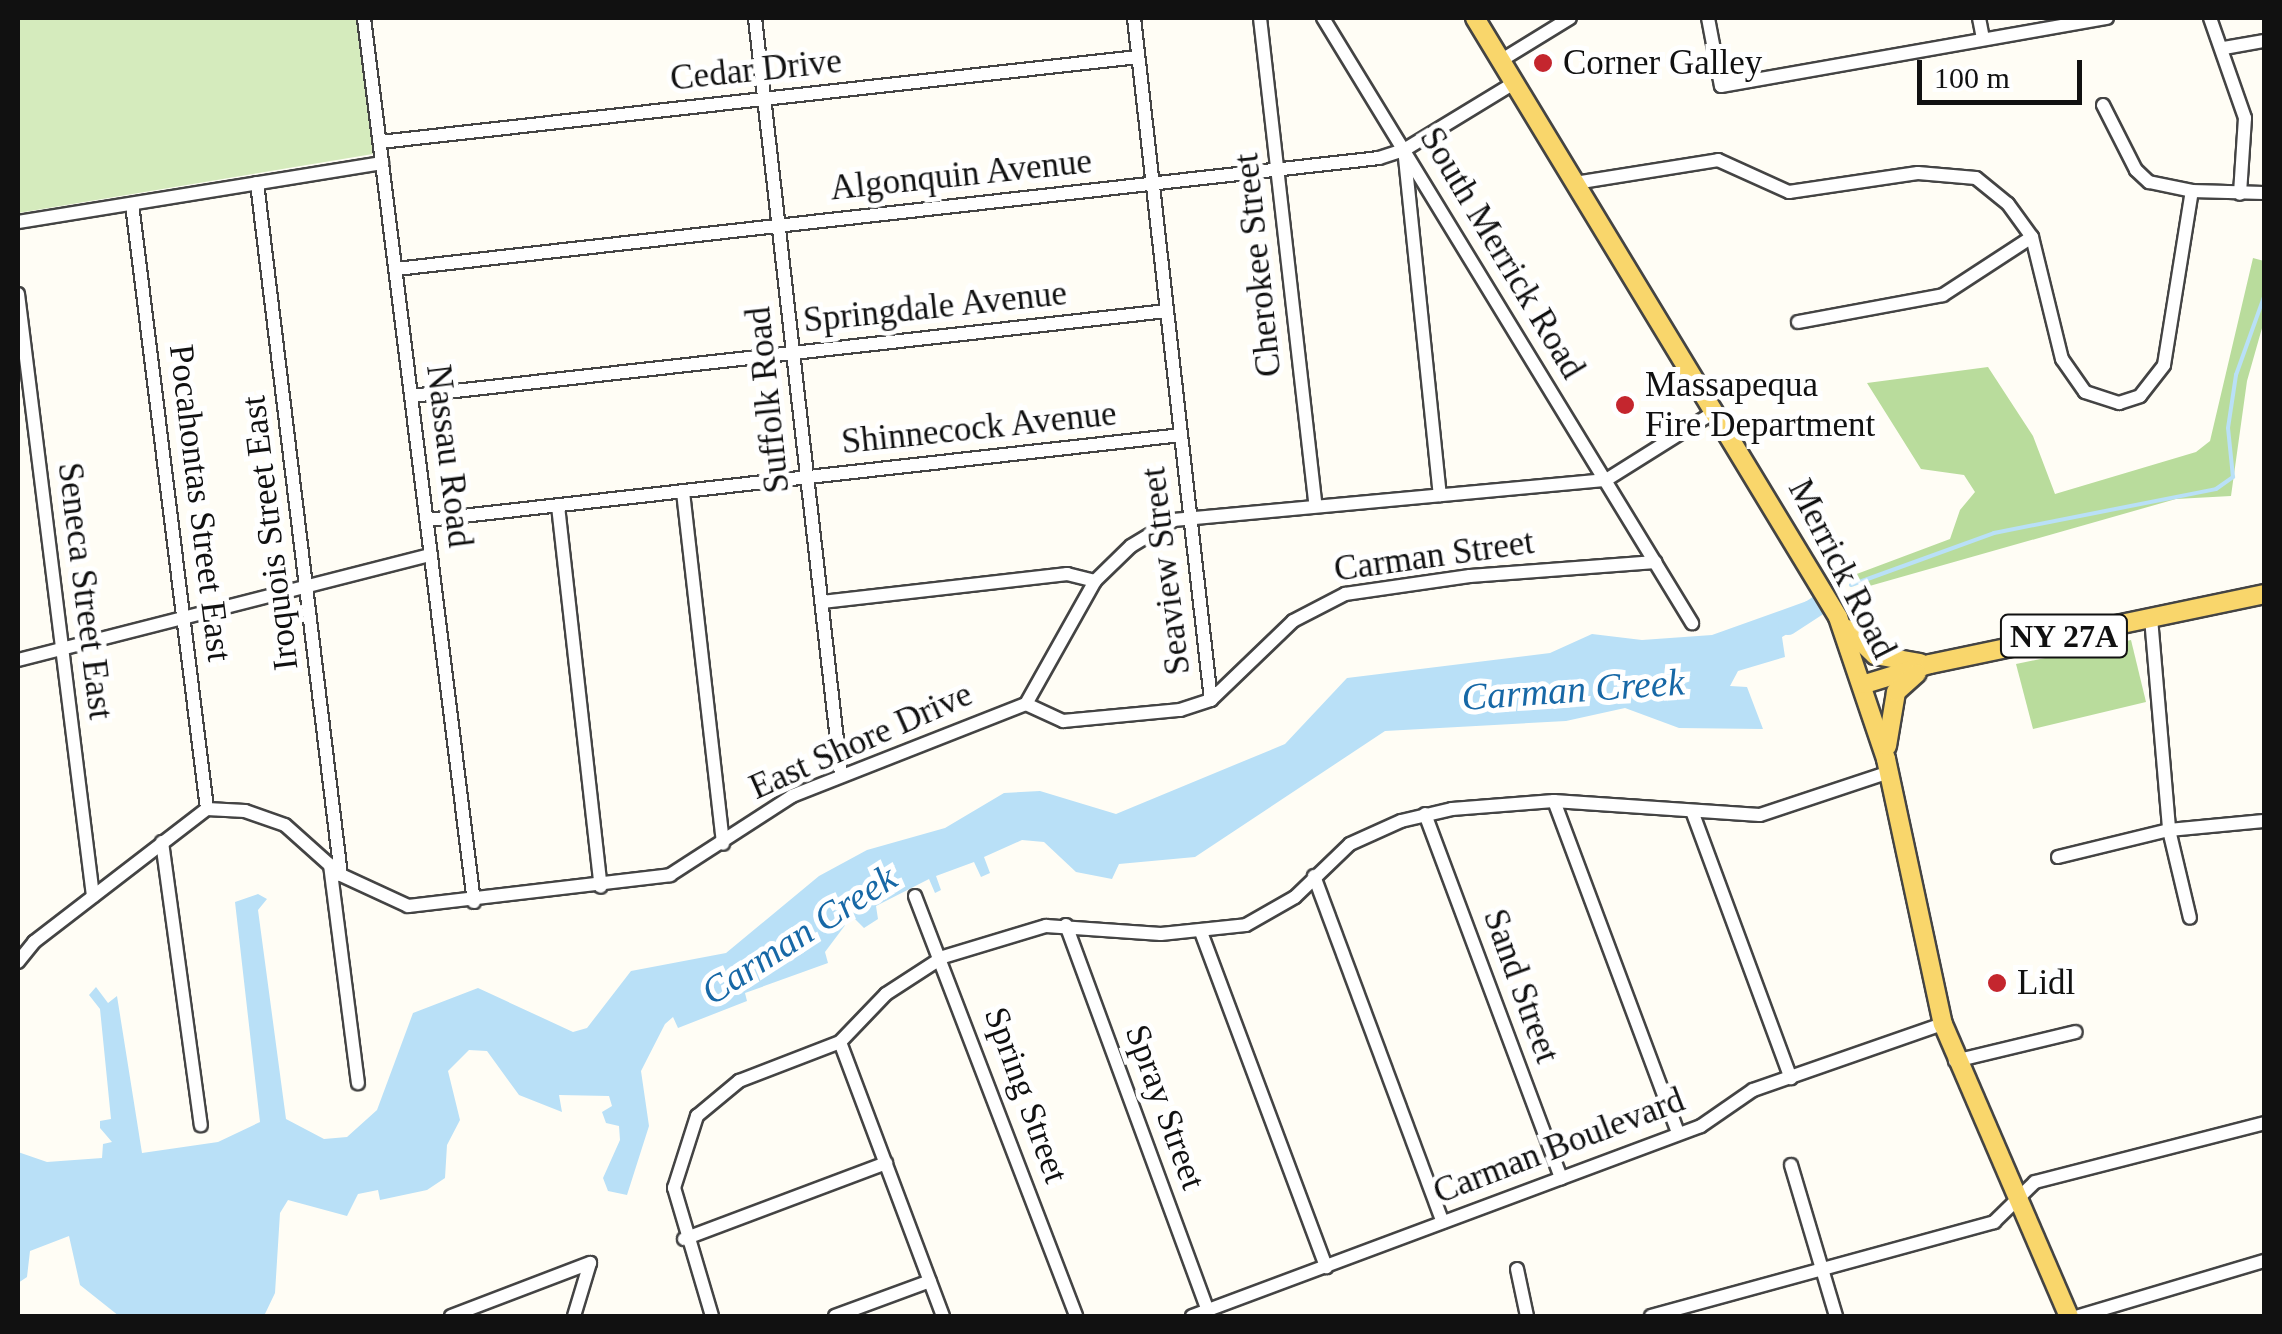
<!DOCTYPE html>
<html>
<head>
<meta charset="utf-8">
<style>
	body { margin:0 }
	#map { position:relative; width:2282px; height:1334px; overflow:hidden; background:#fffdf5; font-family:Georgia,serif }
	div>[style] { position:absolute }
	.green>* { inset:0; background:#d5ebbd }
	.forest>* { inset:0; background:#b9dc9c }
	.water>* { inset:0; background:#b9e0f7 }
	.stream>* { height:4px; margin:-2px; padding:0 2px; transform-origin:2px; border-radius:2px; background:#b9e0f7 }
	.river>* { height:20px; margin:-10px; padding:0 10px; transform-origin:10px; border-radius:10px; background:#b9e0f7 }
	.roads { filter:drop-shadow(2px 0 #444) drop-shadow(-2px 0 #444) drop-shadow(0 2px #444) drop-shadow(0 -2px #444) }
	.minor>* { height:12px; margin:-6px; padding:0 6px; transform-origin:6px; border-radius:6px; background:#fff }
	.major>* { height:18px; margin:-9px; padding:0 9px; transform-origin:9px; border-radius:9px; background:#f9d66b }
	.dots>* { width:28px; height:28px; translate:-50% -50%; box-sizing:border-box; border:5px solid #fff; border-radius:50% }
	span { translate:-50% -50%; white-space:nowrap; text-align:center; line-height:1.15; -webkit-text-stroke:10px #fff; paint-order:stroke }
	.shield-label span { padding:2px 8px; background:#fff; border:2px solid; border-radius:8px; -webkit-text-stroke-width:0 }
	.shield-label { font-size:32px; color:#111; font-weight:700 }
	.poi-label { font-size:35px; color:#111 }
	.left { translate:0 -50%; text-align:left }
	.street-label { font-size:35px; color:#111 }
	.water-label { font-size:38px; color:#1768a6; font-style:italic }
	.frame { position:absolute; inset:0; border:20px solid #111; pointer-events:none }
	.scale { position:absolute; left:1917px; top:60px; width:165px; height:45px; box-sizing:border-box; border:5px solid #111; border-top:0; padding-left:12px; font-size:30px; line-height:35px; white-space:nowrap; color:#111; -webkit-text-stroke:8px #fff; paint-order:stroke }
</style>
</head>
<body>
<div id="map">
	<div class="green">
		<i style="clip-path:polygon(18px 18px,356px 18px,373px 154px,18px 213px)"></i>
	</div>
	<div class="forest">
		<i style="clip-path:polygon(2253px 258px,2264px 261px,2264px 321px,2247px 381px,2231px 496px,2176px 499px,1866px 587px,1854px 575px,1950px 539px,1960px 510px,1975px 492px,1964px 475px,1921px 469px,1867px 383px,1988px 367px,2033px 436px,2055px 494px,2196px 452px,2210px 441px)"></i>
		<i style="clip-path:polygon(2131px 640px,2146px 702px,2033px 729px,2016px 664px)"></i>
	</div>
	<div class="water">
		<i style="clip-path:polygon(1807px 601px,1814px 618px,1782px 637px,1785px 657px,1738px 671px,1730px 686px,1747px 687px,1763px 729px,1679px 728px,1625px 708px,1566px 721px,1385px 731px,1195px 857px,1119px 864px,1112px 879px,1076px 872px,1044px 842px,1022px 840px,984px 857px,990px 873px,981px 877px,974px 862px,936px 876px,941px 890px,935px 893px,929px 879px,876px 906px,878px 919px,864px 928px,852px 916px,825px 952px,828px 963px,745px 993px,747px 1001px,678px 1028px,673px 1017px,665px 1024px,641px 1071px,649px 1126px,627px 1195px,608px 1191px,603px 1178px,620px 1140px,619px 1126px,606px 1123px,602px 1112px,612px 1106px,609px 1096px,559px 1095px,562px 1112px,519px 1095px,487px 1051px,469px 1050px,448px 1071px,460px 1120px,447px 1145px,445px 1178px,427px 1190px,380px 1200px,378px 1190px,358px 1194px,347px 1216px,288px 1200px,280px 1213px,275px 1293px,264px 1316px,119px 1316px,80px 1285px,69px 1236px,30px 1251px,27px 1277px,18px 1283px,18px 1152px,47px 1162px,102px 1158px,103px 1144px,112px 1142px,100px 1128px,100px 1121px,111px 1119px,100px 1009px,89px 995px,96px 987px,108px 1003px,117px 996px,142px 1153px,218px 1142px,260px 1122px,235px 902px,258px 894px,267px 899px,258px 910px,286px 1119px,324px 1139px,347px 1137px,377px 1110px,413px 1013px,478px 988px,573px 1032px,587px 1028px,631px 971px,726px 953px,819px 876px,867px 850px,945px 828px,1004px 793px,1040px 791px,1116px 814px,1285px 744px,1347px 678px,1550px 653px,1592px 634px,1642px 640px,1712px 635px)"></i>
	</div>
	<div class="stream">
		<i style="left:1851px;top:585px;width:152px;rotate:-20deg"></i>
		<i style="left:1994px;top:533px;width:226px;rotate:-11.2deg"></i>
		<i style="left:2216px;top:489px;width:21px;rotate:-35deg"></i>
		<i style="left:2233px;top:477px;width:49px;rotate:-95.8deg"></i>
		<i style="left:2228px;top:428px;width:54px;rotate:-81.4deg"></i>
		<i style="left:2236px;top:375px;width:83px;rotate:-70.3deg"></i>
	</div>
	<div class="river">
		<i style="left:1788px;top:625px;width:38px;rotate:-33deg"></i>
	</div>
	<div class="roads">
		<div class="minor">
			<i style="left:364px;top:18px;width:891px;rotate:82.91deg"></i>
			<i style="left:755px;top:18px;width:762px;rotate:83.52deg"></i>
			<i style="left:1134px;top:18px;width:686px;rotate:83.56deg"></i>
			<i style="left:1260px;top:18px;width:491px;rotate:83.5deg"></i>
			<i style="left:1323px;top:18px;width:709px;rotate:58.62deg"></i>
			<i style="left:1708px;top:18px;width:69px;rotate:79.2deg"></i>
			<i style="left:1721px;top:86px;width:392px;rotate:-10deg"></i>
			<i style="left:1979px;top:18px;width:20px;rotate:79deg"></i>
			<i style="left:2210px;top:18px;width:106px;rotate:70.7deg"></i>
			<i style="left:2245px;top:118px;width:76px;rotate:93.8deg"></i>
			<i style="left:2224px;top:48px;width:41px;rotate:-9.9deg"></i>
			<i style="left:1500px;top:61px;width:82px;rotate:-31.6deg"></i>
			<i style="left:2103px;top:105px;width:73px;rotate:63.1deg"></i>
			<i style="left:2136px;top:170px;width:18px;rotate:43deg"></i>
			<i style="left:2149px;top:182px;width:44px;rotate:11.8deg"></i>
			<i style="left:2192px;top:191px;width:72px;rotate:1.6deg"></i>
			<i style="left:380px;top:142px;width:763px;rotate:-6.4deg"></i>
			<i style="left:1405px;top:158px;width:339px;rotate:84.1deg"></i>
			<i style="left:257px;top:183px;width:697px;rotate:83.08deg"></i>
			<i style="left:1575px;top:183px;width:145px;rotate:-9.1deg"></i>
			<i style="left:1718px;top:160px;width:78px;rotate:24.3deg"></i>
			<i style="left:1789px;top:192px;width:130px;rotate:-8.4deg"></i>
			<i style="left:1918px;top:173px;width:58px;rotate:4.9deg"></i>
			<i style="left:1976px;top:178px;width:41px;rotate:39.1deg"></i>
			<i style="left:2008px;top:204px;width:41px;rotate:54deg"></i>
			<i style="left:2032px;top:237px;width:126px;rotate:76.2deg"></i>
			<i style="left:2062px;top:359px;width:40px;rotate:55.1deg"></i>
			<i style="left:2085px;top:392px;width:36px;rotate:18deg"></i>
			<i style="left:2119px;top:403px;width:22px;rotate:-18deg"></i>
			<i style="left:2140px;top:396px;width:39px;rotate:-52deg"></i>
			<i style="left:2164px;top:365px;width:176px;rotate:-80.9deg"></i>
			<i style="left:132px;top:204px;width:610px;rotate:82.93deg"></i>
			<i style="left:18px;top:222px;width:369px;rotate:-9.2deg"></i>
			<i style="left:396px;top:269px;width:989px;rotate:-6.44deg"></i>
			<i style="left:1379px;top:158px;width:26px;rotate:-18deg"></i>
			<i style="left:1404px;top:150px;width:129px;rotate:-31.3deg"></i>
			<i style="left:18px;top:294px;width:607px;rotate:82.9deg"></i>
			<i style="left:1798px;top:322px;width:147px;rotate:-10.5deg"></i>
			<i style="left:1943px;top:295px;width:106px;rotate:-33.1deg"></i>
			<i style="left:411px;top:396px;width:761px;rotate:-6.42deg"></i>
			<i style="left:683px;top:492px;width:354px;rotate:83.5deg"></i>
			<i style="left:558px;top:506px;width:383px;rotate:83.6deg"></i>
			<i style="left:427px;top:520px;width:759px;rotate:-6.43deg"></i>
			<i style="left:822px;top:602px;width:247px;rotate:-6.5deg"></i>
			<i style="left:1067px;top:574px;width:29px;rotate:14deg"></i>
			<i style="left:2151px;top:618px;width:213px;rotate:85.1deg"></i>
			<i style="left:2169px;top:830px;width:90px;rotate:76.6deg"></i>
			<i style="left:18px;top:660px;width:426px;rotate:-14.3deg"></i>
			<i style="left:1026px;top:704px;width:41px;rotate:24.7deg"></i>
			<i style="left:1063px;top:721px;width:118px;rotate:-5.4deg"></i>
			<i style="left:1180px;top:710px;width:33px;rotate:-18deg"></i>
			<i style="left:1211px;top:700px;width:114px;rotate:-43.9deg"></i>
			<i style="left:1293px;top:621px;width:59px;rotate:-27.4deg"></i>
			<i style="left:1345px;top:594px;width:126px;rotate:-8.2deg"></i>
			<i style="left:1470px;top:576px;width:186px;rotate:-4.3deg"></i>
			<i style="left:1554px;top:801px;width:354px;rotate:69.5deg"></i>
			<i style="left:1692px;top:811px;width:285px;rotate:69.7deg"></i>
			<i style="left:1425px;top:814px;width:389px;rotate:69.5deg"></i>
			<i style="left:162px;top:842px;width:286px;rotate:82.2deg"></i>
			<i style="left:2058px;top:857px;width:114px;rotate:-13.7deg"></i>
			<i style="left:2169px;top:830px;width:95px;rotate:-5.4deg"></i>
			<i style="left:330px;top:865px;width:220px;rotate:82.7deg"></i>
			<i style="left:1314px;top:876px;width:369px;rotate:69.6deg"></i>
			<i style="left:915px;top:896px;width:450px;rotate:69deg"></i>
			<i style="left:1066px;top:925px;width:411px;rotate:69.8deg"></i>
			<i style="left:1201px;top:932px;width:358px;rotate:69.5deg"></i>
			<i style="left:18px;top:962px;width:26px;rotate:-51deg"></i>
			<i style="left:34px;top:942px;width:218px;rotate:-37.6deg"></i>
			<i style="left:207px;top:809px;width:38px;rotate:3deg"></i>
			<i style="left:245px;top:811px;width:42px;rotate:19.3deg"></i>
			<i style="left:285px;top:825px;width:75px;rotate:41.8deg"></i>
			<i style="left:341px;top:875px;width:74px;rotate:24.8deg"></i>
			<i style="left:408px;top:906px;width:264px;rotate:-6.7deg"></i>
			<i style="left:670px;top:875px;width:145px;rotate:-32.9deg"></i>
			<i style="left:792px;top:796px;width:251px;rotate:-21.5deg"></i>
			<i style="left:1026px;top:704px;width:141px;rotate:-60.7deg"></i>
			<i style="left:1095px;top:581px;width:50px;rotate:-44.2deg"></i>
			<i style="left:1131px;top:546px;width:50px;rotate:-31.2deg"></i>
			<i style="left:1174px;top:520px;width:434px;rotate:-5.3deg"></i>
			<i style="left:1606px;top:480px;width:130px;rotate:-32.1deg"></i>
			<i style="left:840px;top:1042px;width:293px;rotate:69.4deg"></i>
			<i style="left:1955px;top:1061px;width:124px;rotate:-13.5deg"></i>
			<i style="left:1791px;top:1165px;width:158px;rotate:73.4deg"></i>
			<i style="left:684px;top:1239px;width:216px;rotate:-20.6deg"></i>
			<i style="left:1517px;top:1269px;width:48px;rotate:78deg"></i>
			<i style="left:451px;top:1316px;width:149px;rotate:-20.9deg"></i>
			<i style="left:574px;top:1316px;width:55px;rotate:-73.2deg"></i>
			<i style="left:712px;top:1316px;width:134px;rotate:-106.5deg"></i>
			<i style="left:674px;top:1188px;width:76px;rotate:-72.3deg"></i>
			<i style="left:697px;top:1116px;width:55px;rotate:-39.8deg"></i>
			<i style="left:739px;top:1081px;width:108px;rotate:-21.1deg"></i>
			<i style="left:840px;top:1042px;width:66px;rotate:-46.2deg"></i>
			<i style="left:886px;top:994px;width:68px;rotate:-33deg"></i>
			<i style="left:943px;top:957px;width:108px;rotate:-16.8deg"></i>
			<i style="left:1046px;top:926px;width:115px;rotate:4deg"></i>
			<i style="left:1161px;top:934px;width:85px;rotate:-6deg"></i>
			<i style="left:1246px;top:925px;width:56px;rotate:-29.7deg"></i>
			<i style="left:1295px;top:897px;width:76px;rotate:-43.9deg"></i>
			<i style="left:1350px;top:844px;width:56px;rotate:-24.3deg"></i>
			<i style="left:1401px;top:821px;width:52px;rotate:-13.2deg"></i>
			<i style="left:1452px;top:809px;width:102px;rotate:-4.5deg"></i>
			<i style="left:1554px;top:801px;width:206px;rotate:3.9deg"></i>
			<i style="left:1760px;top:815px;width:136px;rotate:-18.4deg"></i>
			<i style="left:835px;top:1316px;width:101px;rotate:-20.2deg"></i>
			<i style="left:1192px;top:1316px;width:543px;rotate:-20.47deg"></i>
			<i style="left:1701px;top:1126px;width:63px;rotate:-34.7deg"></i>
			<i style="left:1753px;top:1090px;width:201px;rotate:-19.2deg"></i>
			<i style="left:1651px;top:1316px;width:356px;rotate:-15.3deg"></i>
			<i style="left:1994px;top:1222px;width:57px;rotate:-44.3deg"></i>
			<i style="left:2035px;top:1182px;width:236px;rotate:-14.4deg"></i>
			<i style="left:2079px;top:1316px;width:193px;rotate:-16.6deg"></i>
		</div>
		<div class="major">
			<i style="left:1475px;top:18px;width:700px;rotate:58.78deg"></i>
			<i style="left:1838px;top:617px;width:150px;rotate:71.3deg"></i>
			<i style="left:1886px;top:759px;width:271px;rotate:77.9deg"></i>
			<i style="left:1943px;top:1024px;width:318px;rotate:66.7deg"></i>
			<i style="left:1848px;top:629px;width:37px;rotate:44deg"></i>
			<i style="left:1875px;top:655px;width:46px;rotate:10.1deg"></i>
			<i style="left:1865px;top:684px;width:68px;rotate:-17.1deg"></i>
			<i style="left:1930px;top:664px;width:341px;rotate:-11.8deg"></i>
			<i style="left:1887px;top:746px;width:55px;rotate:-80.5deg"></i>
			<i style="left:1896px;top:692px;width:28px;rotate:-42deg"></i>
		</div>
	</div>
	<div class="dots">
		<i style="left:1543px;top:63px;background:#c4262e"></i>
		<i style="left:1625px;top:405px;background:#c4262e"></i>
		<i style="left:1997px;top:983px;background:#c4262e"></i>
	</div>
	<div class="shield-label">
		<span style="left:2064px;top:636px">NY 27A</span>
	</div>
	<div class="poi-label">
		<span class="left" style="left:1563px;top:63px">Corner Galley</span>
		<span class="left" style="left:1645px;top:405px">Massapequa<br>Fire Department</span>
		<span class="left" style="left:2017px;top:983px">Lidl</span>
	</div>
	<div class="street-label">
		<span style="left:756px;top:70px;rotate:-6deg">Cedar Drive</span>
		<span style="left:961px;top:175px;rotate:-6deg">Algonquin Avenue</span>
		<span style="left:1502px;top:253px;rotate:59deg">South Merrick Road</span>
		<span style="left:1258px;top:265px;rotate:-96deg">Cherokee Street</span>
		<span style="left:935px;top:307px;rotate:-6deg">Springdale Avenue</span>
		<span style="left:768px;top:400px;rotate:-96deg">Suffolk Road</span>
		<span style="left:979px;top:428px;rotate:-6deg">Shinnecock Avenue</span>
		<span style="left:449px;top:456px;rotate:83deg">Nassau Road</span>
		<span style="left:200px;top:503px;rotate:83deg">Pocahontas Street East</span>
		<span style="left:270px;top:533px;rotate:-97deg">Iroquois Street East</span>
		<span style="left:1434px;top:556px;rotate:-8deg">Carman Street</span>
		<span style="left:1842px;top:569px;rotate:63deg">Merrick Road</span>
		<span style="left:1166px;top:571px;rotate:-97deg">Seaview Street</span>
		<span style="left:85px;top:591px;rotate:83deg">Seneca Street East</span>
		<span style="left:861px;top:741px;rotate:-24deg">East Shore Drive</span>
		<span style="left:1521px;top:986px;rotate:70deg">Sand Street</span>
		<span style="left:1026px;top:1095px;rotate:70deg">Spring Street</span>
		<span style="left:1165px;top:1107px;rotate:70deg">Spray Street</span>
		<span style="left:1559px;top:1146px;rotate:-21deg">Carman Boulevard</span>
	</div>
	<div class="water-label">
		<span style="left:1573px;top:690px;rotate:-4deg">Carman Creek</span>
		<span style="left:799px;top:935px;rotate:-33deg">Carman Creek</span>
	</div>
	<div class="frame"></div>
	<div class="scale">100 m</div>
</div>
</body>
</html>
